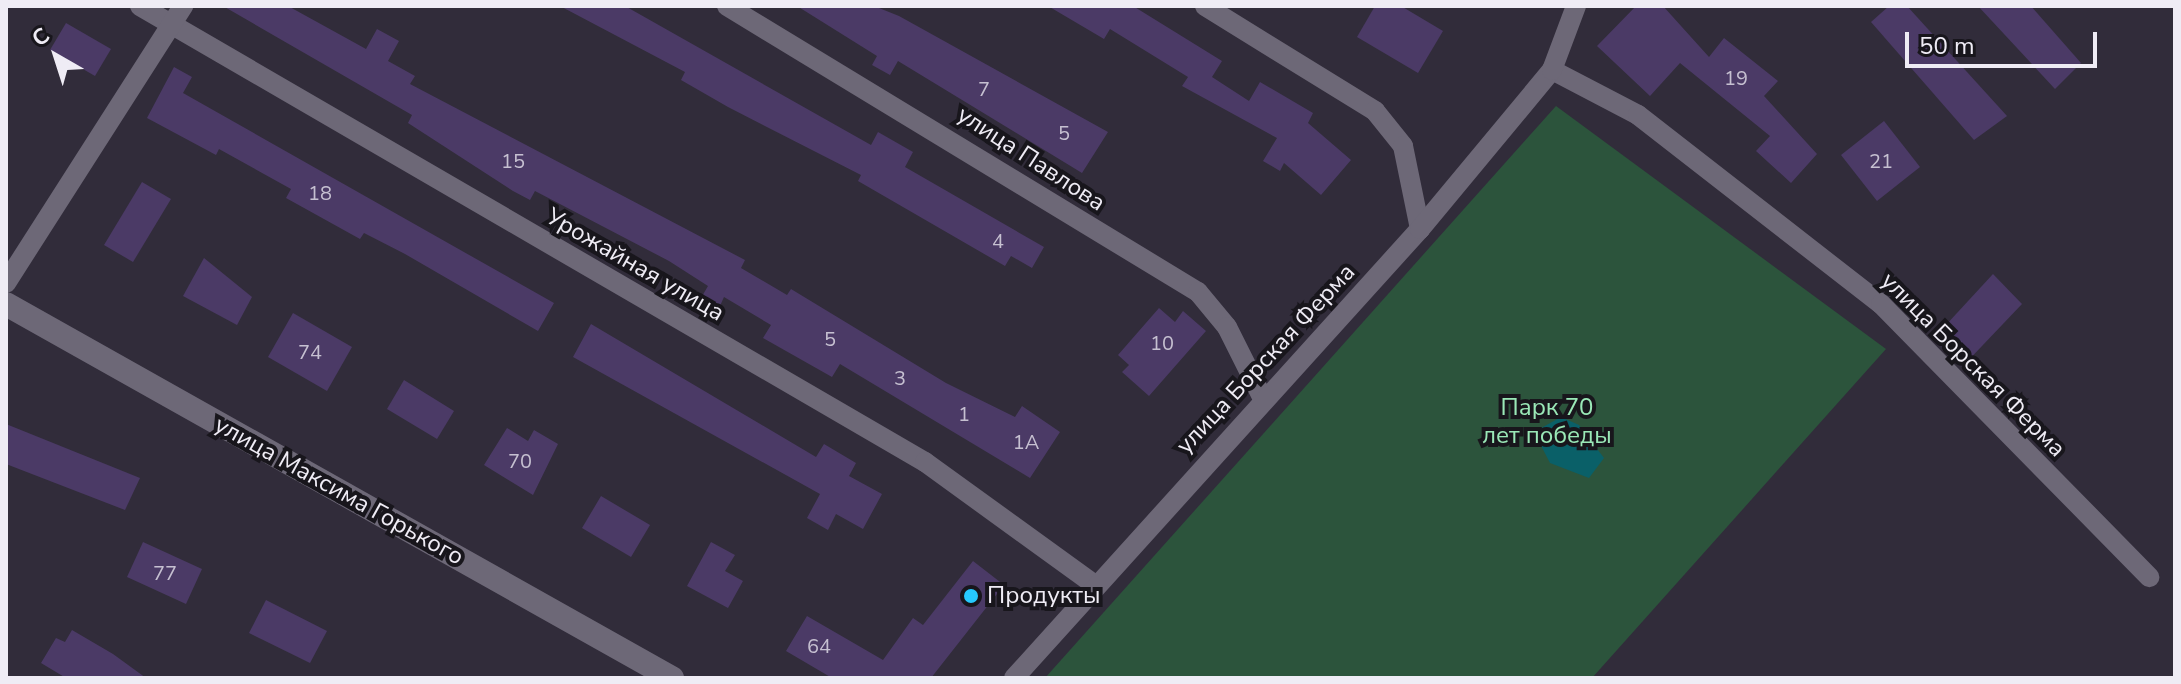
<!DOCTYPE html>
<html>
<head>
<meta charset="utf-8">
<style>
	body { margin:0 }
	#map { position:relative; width:2181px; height:684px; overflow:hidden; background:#312c3a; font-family:"Nunito Sans",sans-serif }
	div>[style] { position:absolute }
	.green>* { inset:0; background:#2c543c }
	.water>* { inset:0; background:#0a6068 }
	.building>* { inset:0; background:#4b3a66 }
	.minor>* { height:20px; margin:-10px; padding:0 10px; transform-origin:10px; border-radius:10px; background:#6d6877 }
	.tertiary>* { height:24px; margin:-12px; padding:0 12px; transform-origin:12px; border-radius:12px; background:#6d6877 }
	.dots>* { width:22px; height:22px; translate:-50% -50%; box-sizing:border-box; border:4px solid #18161c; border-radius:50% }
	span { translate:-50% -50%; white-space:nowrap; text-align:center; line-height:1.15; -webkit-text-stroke:8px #18161c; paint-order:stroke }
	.number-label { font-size:20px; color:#c6c0d1 }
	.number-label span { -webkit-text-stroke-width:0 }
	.street-label { font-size:24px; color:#efecf5 }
	.park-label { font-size:24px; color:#9ae8b7 }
	.poi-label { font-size:24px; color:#efecf5 }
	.left { translate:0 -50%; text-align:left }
	.frame { position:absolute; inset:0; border:8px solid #efecf5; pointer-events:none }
	.north { position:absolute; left:16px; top:16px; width:80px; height:80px; -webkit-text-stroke:6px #18161c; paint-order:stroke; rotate:321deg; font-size:22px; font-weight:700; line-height:32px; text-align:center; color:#efecf5 }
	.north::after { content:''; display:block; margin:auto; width:28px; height:36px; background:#efecf5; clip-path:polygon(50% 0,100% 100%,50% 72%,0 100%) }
	.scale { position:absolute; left:1905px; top:32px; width:192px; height:36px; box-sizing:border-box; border:4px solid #efecf5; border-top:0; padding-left:10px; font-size:24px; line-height:28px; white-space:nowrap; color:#efecf5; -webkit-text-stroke:6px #18161c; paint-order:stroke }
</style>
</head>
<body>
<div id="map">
	<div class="green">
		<i style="clip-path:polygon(1556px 106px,1886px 349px,1592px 678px,1045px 678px)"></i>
	</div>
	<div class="water">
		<i style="clip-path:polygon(1561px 417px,1579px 425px,1604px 458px,1589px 478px,1550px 463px,1534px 432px)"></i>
	</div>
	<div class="building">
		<i style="clip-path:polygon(223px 6px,288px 6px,366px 49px,377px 29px,399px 41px,388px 61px,415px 76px,410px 84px,745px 260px,741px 268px,787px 295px,791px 289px,946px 383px,1015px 417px,1022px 406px,1060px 432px,1030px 478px,840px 364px,832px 377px,763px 338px,771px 325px,724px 297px,719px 308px,701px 298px,708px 286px,669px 261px,535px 191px,530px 200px,513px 191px,408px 123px,412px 115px)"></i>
		<i style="clip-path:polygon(560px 6px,625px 6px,871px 145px,878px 132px,913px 152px,905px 167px,1044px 247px,1032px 268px,1011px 256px,1005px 266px,858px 181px,861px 175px,728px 107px,681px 80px,685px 72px)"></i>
		<i style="clip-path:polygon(797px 6px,874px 6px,899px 16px,1108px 132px,1082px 173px,898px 61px,890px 75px,872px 65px,877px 56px)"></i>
		<i style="clip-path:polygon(1048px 6px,1133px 6px,1222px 61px,1212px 77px,1249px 101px,1260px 82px,1313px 113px,1308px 123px,1351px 160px,1321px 195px,1284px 163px,1280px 171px,1263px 161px,1277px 138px,1182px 86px,1188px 77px,1110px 29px,1104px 39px)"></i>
		<i style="clip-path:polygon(1375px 6px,1401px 6px,1443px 31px,1418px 73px,1357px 37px)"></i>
		<i style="clip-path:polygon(1636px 6px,1663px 6px,1709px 57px,1724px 38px,1778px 81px,1764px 96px,1817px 154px,1791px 183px,1756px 151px,1770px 136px,1680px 63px,1650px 96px,1597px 46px)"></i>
		<i style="clip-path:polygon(1889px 6px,1907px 6px,2007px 116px,1974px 140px,1871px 22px)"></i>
		<i style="clip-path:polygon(1978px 6px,2031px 6px,2081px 63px,2055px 89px)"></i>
		<i style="clip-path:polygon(66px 23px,111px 49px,95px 76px,50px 50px)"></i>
		<i style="clip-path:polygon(174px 67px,192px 77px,183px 93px,554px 303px,538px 331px,405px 254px,364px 233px,360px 239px,286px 198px,291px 189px,219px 149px,216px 155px,147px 118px)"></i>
		<i style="clip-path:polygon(1884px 121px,1920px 167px,1877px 201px,1841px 155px)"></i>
		<i style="clip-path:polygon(142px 182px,171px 199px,133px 262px,104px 245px)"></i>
		<i style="clip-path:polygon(204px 258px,252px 297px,237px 325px,183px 296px)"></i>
		<i style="clip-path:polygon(1993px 274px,2022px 304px,1962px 367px,1933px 339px)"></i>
		<i style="clip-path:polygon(1159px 308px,1175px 322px,1183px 311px,1206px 331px,1149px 396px,1122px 372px,1129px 365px,1118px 355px)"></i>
		<i style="clip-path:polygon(293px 313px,352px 347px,327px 391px,268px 357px)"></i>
		<i style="clip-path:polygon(591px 324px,816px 457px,824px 444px,856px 463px,849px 476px,882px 494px,863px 529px,836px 514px,828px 530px,807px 518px,820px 494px,573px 357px)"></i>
		<i style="clip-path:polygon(404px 380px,454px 411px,437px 439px,387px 409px)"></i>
		<i style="clip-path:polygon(6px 424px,140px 478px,125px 510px,6px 464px)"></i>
		<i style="clip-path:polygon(507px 428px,528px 441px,534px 430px,558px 444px,533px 495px,484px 465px)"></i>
		<i style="clip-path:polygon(601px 496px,650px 525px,631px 557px,582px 528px)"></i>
		<i style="clip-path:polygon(143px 542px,202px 569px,186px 604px,127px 577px)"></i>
		<i style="clip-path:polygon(711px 542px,735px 555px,725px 571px,743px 581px,728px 608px,687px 586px)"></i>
		<i style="clip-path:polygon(973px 561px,1004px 585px,931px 678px,832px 678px,786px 651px,807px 616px,883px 660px,913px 618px,923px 625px)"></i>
		<i style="clip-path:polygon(266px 600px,327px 631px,310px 663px,249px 633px)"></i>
		<i style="clip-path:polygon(72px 630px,113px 654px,146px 678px,66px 678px,41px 663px,56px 638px,65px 642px)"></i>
	</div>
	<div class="minor">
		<i style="left:140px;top:6px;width:908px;rotate:30.15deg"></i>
		<i style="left:925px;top:462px;width:210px;rotate:35.9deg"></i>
		<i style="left:727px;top:6px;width:551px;rotate:31.27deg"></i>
		<i style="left:1198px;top:292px;width:45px;rotate:50.4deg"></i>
		<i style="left:1227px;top:327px;width:80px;rotate:63.4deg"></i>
		<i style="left:1205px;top:6px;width:200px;rotate:31.7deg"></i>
		<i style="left:1375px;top:111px;width:45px;rotate:51.3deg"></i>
		<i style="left:1403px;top:146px;width:85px;rotate:78.4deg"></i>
		<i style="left:1552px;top:70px;width:97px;rotate:27.6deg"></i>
		<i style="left:1638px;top:115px;width:308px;rotate:37.9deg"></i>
		<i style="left:1881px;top:304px;width:383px;rotate:45.5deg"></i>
		<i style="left:6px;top:283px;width:329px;rotate:-57.4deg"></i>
		<i style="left:1014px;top:678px;width:605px;rotate:-47.88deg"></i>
		<i style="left:1420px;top:229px;width:207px;rotate:-50.3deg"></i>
		<i style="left:1552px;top:70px;width:68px;rotate:-69.4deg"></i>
	</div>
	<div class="tertiary">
		<i style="left:6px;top:304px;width:764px;rotate:29.32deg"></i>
	</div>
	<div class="dots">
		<i style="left:971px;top:596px;background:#26c9fe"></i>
	</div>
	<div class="number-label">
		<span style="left:1736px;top:78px">19</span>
		<span style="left:984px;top:89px">7</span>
		<span style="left:1064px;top:133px">5</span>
		<span style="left:513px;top:161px">15</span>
		<span style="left:1881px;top:161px">21</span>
		<span style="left:320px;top:193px">18</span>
		<span style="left:998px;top:241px">4</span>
		<span style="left:830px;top:339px">5</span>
		<span style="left:1162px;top:343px">10</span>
		<span style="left:310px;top:352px">74</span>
		<span style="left:900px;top:378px">3</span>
		<span style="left:964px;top:414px">1</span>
		<span style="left:1026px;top:442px">1А</span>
		<span style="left:520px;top:461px">70</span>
		<span style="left:165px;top:573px">77</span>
		<span style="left:819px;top:646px">64</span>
	</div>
	<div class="street-label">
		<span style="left:1031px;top:159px;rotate:33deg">улица Павлова</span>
		<span style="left:635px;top:265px;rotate:30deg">Урожайная улица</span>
		<span style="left:1266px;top:359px;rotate:-47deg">улица Борская Ферма</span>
		<span style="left:1973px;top:365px;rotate:45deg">улица Борская Ферма</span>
		<span style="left:339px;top:491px;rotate:29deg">улица Максима Горького</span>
	</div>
	<div class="park-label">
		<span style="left:1547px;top:422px">Парк 70<br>лет победы</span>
	</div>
	<div class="poi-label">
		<span class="left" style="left:987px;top:596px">Продукты</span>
	</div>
	<div class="frame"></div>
	<div class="north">С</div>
	<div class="scale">50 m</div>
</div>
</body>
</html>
